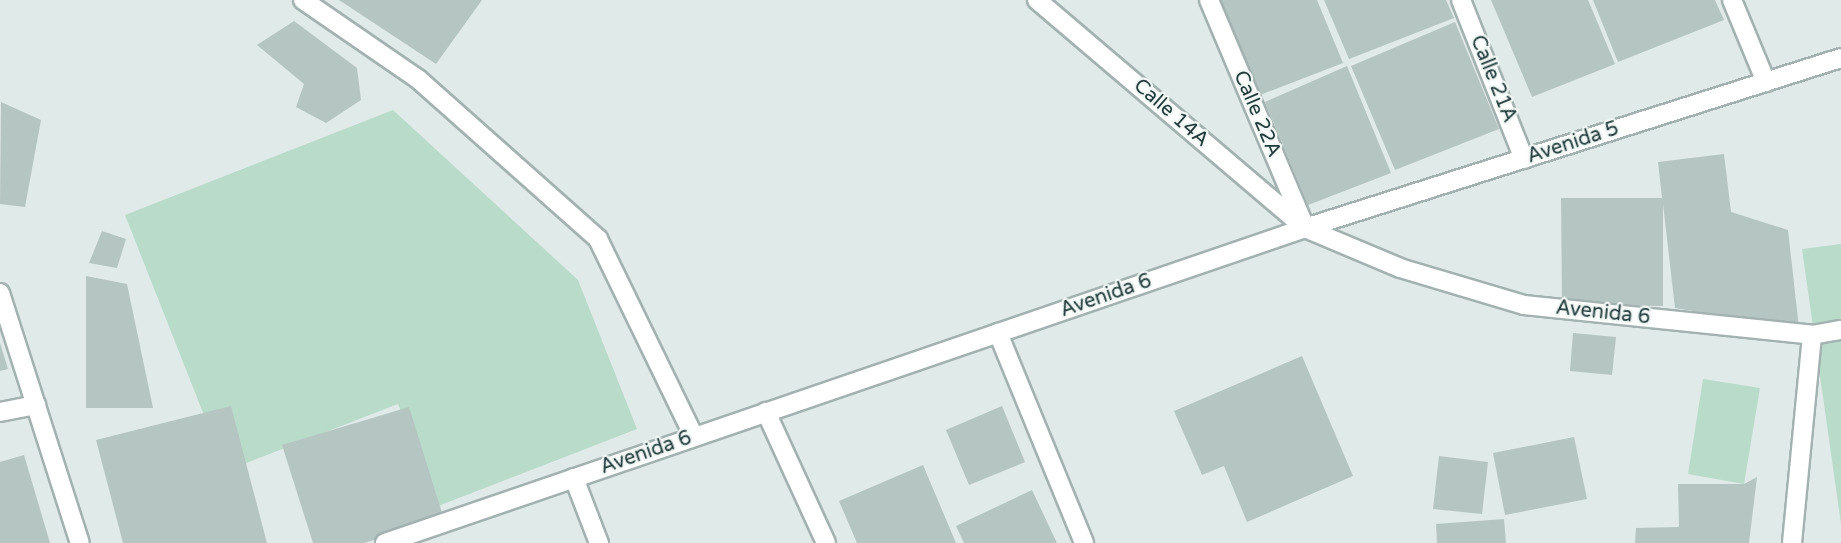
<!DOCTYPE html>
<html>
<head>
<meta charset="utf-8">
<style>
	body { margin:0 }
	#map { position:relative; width:1841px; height:543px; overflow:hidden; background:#e0eae8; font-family:"Varela Round",sans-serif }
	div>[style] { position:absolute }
	.green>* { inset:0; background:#b9dbca }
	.building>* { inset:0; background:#b5c5c2 }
	.roads { filter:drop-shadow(2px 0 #a3b2b0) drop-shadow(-2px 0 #a3b2b0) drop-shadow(0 2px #a3b2b0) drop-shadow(0 -2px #a3b2b0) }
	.street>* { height:18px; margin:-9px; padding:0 9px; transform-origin:9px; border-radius:9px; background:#fff }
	span { translate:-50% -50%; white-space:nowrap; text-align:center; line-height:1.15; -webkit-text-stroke:4.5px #f0f7f5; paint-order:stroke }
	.street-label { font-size:20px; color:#213a39 }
</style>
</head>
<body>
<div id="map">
	<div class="green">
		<i style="clip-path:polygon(393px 110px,578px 280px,637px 429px,438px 506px,398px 404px,226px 471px,125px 215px)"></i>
		<i style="clip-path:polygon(1841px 244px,1841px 524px,1802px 249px)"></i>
		<i style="clip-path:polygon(1703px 379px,1760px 388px,1744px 484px,1688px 474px)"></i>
	</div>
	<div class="building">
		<i style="clip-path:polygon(339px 0,482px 0,436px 64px)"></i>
		<i style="clip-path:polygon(1220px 0,1317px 0,1343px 63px,1260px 95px)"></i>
		<i style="clip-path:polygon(1324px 0,1446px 0,1454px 18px,1349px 59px)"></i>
		<i style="clip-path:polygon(1491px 0,1588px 0,1615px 64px,1532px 97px)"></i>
		<i style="clip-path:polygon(1593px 0,1715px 0,1724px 20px,1618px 62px)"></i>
		<i style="clip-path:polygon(294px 21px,357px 68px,361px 100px,326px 123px,296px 107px,304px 84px,257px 45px)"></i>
		<i style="clip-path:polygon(1455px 22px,1499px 129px,1395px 170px,1351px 66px)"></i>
		<i style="clip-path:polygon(1347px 66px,1391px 173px,1308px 205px,1265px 102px)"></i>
		<i style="clip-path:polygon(1px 102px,41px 120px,25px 207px,0 204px)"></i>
		<i style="clip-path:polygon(1724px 154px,1731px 212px,1788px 230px,1799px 328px,1675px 308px,1663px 204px,1663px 306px,1562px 305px,1561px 198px,1662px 198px,1658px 162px)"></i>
		<i style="clip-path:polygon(102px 231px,126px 239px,117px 268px,89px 263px)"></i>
		<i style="clip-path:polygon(86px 276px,127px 284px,153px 408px,86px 408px)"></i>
		<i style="clip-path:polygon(1573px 333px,1616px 337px,1612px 375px,1570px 371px)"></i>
		<i style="clip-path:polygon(0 343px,8px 369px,0 371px)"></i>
		<i style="clip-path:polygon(1302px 356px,1353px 476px,1247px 522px,1224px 466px,1202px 475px,1174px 411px)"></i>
		<i style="clip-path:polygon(231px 406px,267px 543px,123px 543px,96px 440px)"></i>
		<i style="clip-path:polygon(1002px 406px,1025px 462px,969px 485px,946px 430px)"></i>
		<i style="clip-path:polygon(409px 407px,444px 519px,364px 543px,313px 543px,282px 445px)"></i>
		<i style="clip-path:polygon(1574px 437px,1587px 499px,1505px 515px,1493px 453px)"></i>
		<i style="clip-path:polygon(24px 455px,50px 543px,0 543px,0 462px)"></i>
		<i style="clip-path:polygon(1439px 456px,1488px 462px,1482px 514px,1433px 509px)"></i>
		<i style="clip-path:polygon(923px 465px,956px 543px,857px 543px,839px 501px)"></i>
		<i style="clip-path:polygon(1757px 477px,1749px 543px,1635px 543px,1636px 528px,1679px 527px,1678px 484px,1744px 484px)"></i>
		<i style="clip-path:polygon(1032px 490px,1057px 543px,964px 543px,956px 526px)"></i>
		<i style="clip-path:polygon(1504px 519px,1506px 543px,1437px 543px,1436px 524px)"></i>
	</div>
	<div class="roads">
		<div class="street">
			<i style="left:303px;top:0;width:140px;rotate:34.5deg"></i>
			<i style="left:418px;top:79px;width:241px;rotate:41.6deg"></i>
			<i style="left:598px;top:239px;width:220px;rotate:64.1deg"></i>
			<i style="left:1037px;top:0;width:352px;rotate:40.4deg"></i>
			<i style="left:1305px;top:228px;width:103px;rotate:22.8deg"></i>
			<i style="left:1400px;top:268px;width:129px;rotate:16.6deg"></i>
			<i style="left:1524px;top:305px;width:290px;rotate:5.9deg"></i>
			<i style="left:1812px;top:335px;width:29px;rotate:-10deg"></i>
			<i style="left:1209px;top:0;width:242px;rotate:67.1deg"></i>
			<i style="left:1461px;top:0;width:171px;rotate:68.4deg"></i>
			<i style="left:1732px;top:0;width:89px;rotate:67.5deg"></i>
			<i style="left:0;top:293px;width:262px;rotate:72.3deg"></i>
			<i style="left:998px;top:333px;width:227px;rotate:67.7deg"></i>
			<i style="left:0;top:412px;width:37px;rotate:-11deg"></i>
			<i style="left:766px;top:412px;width:144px;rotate:65.4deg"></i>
			<i style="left:574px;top:478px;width:70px;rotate:69deg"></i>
			<i style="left:385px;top:543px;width:972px;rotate:-18.9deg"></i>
			<i style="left:1305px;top:228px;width:562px;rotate:-17.6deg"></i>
			<i style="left:1792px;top:543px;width:209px;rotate:-84.5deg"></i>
		</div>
	</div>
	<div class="street-label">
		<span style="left:1493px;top:79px;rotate:68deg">Calle 21A</span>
		<span style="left:1171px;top:113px;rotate:41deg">Calle 14A</span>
		<span style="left:1257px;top:114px;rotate:67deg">Calle 22A</span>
		<span style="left:1573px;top:143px;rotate:-18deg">Avenida 5</span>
		<span style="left:1106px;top:296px;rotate:-19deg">Avenida 6</span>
		<span style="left:1603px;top:313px;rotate:6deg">Avenida 6</span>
		<span style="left:646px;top:453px;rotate:-19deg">Avenida 6</span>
	</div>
</div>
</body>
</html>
